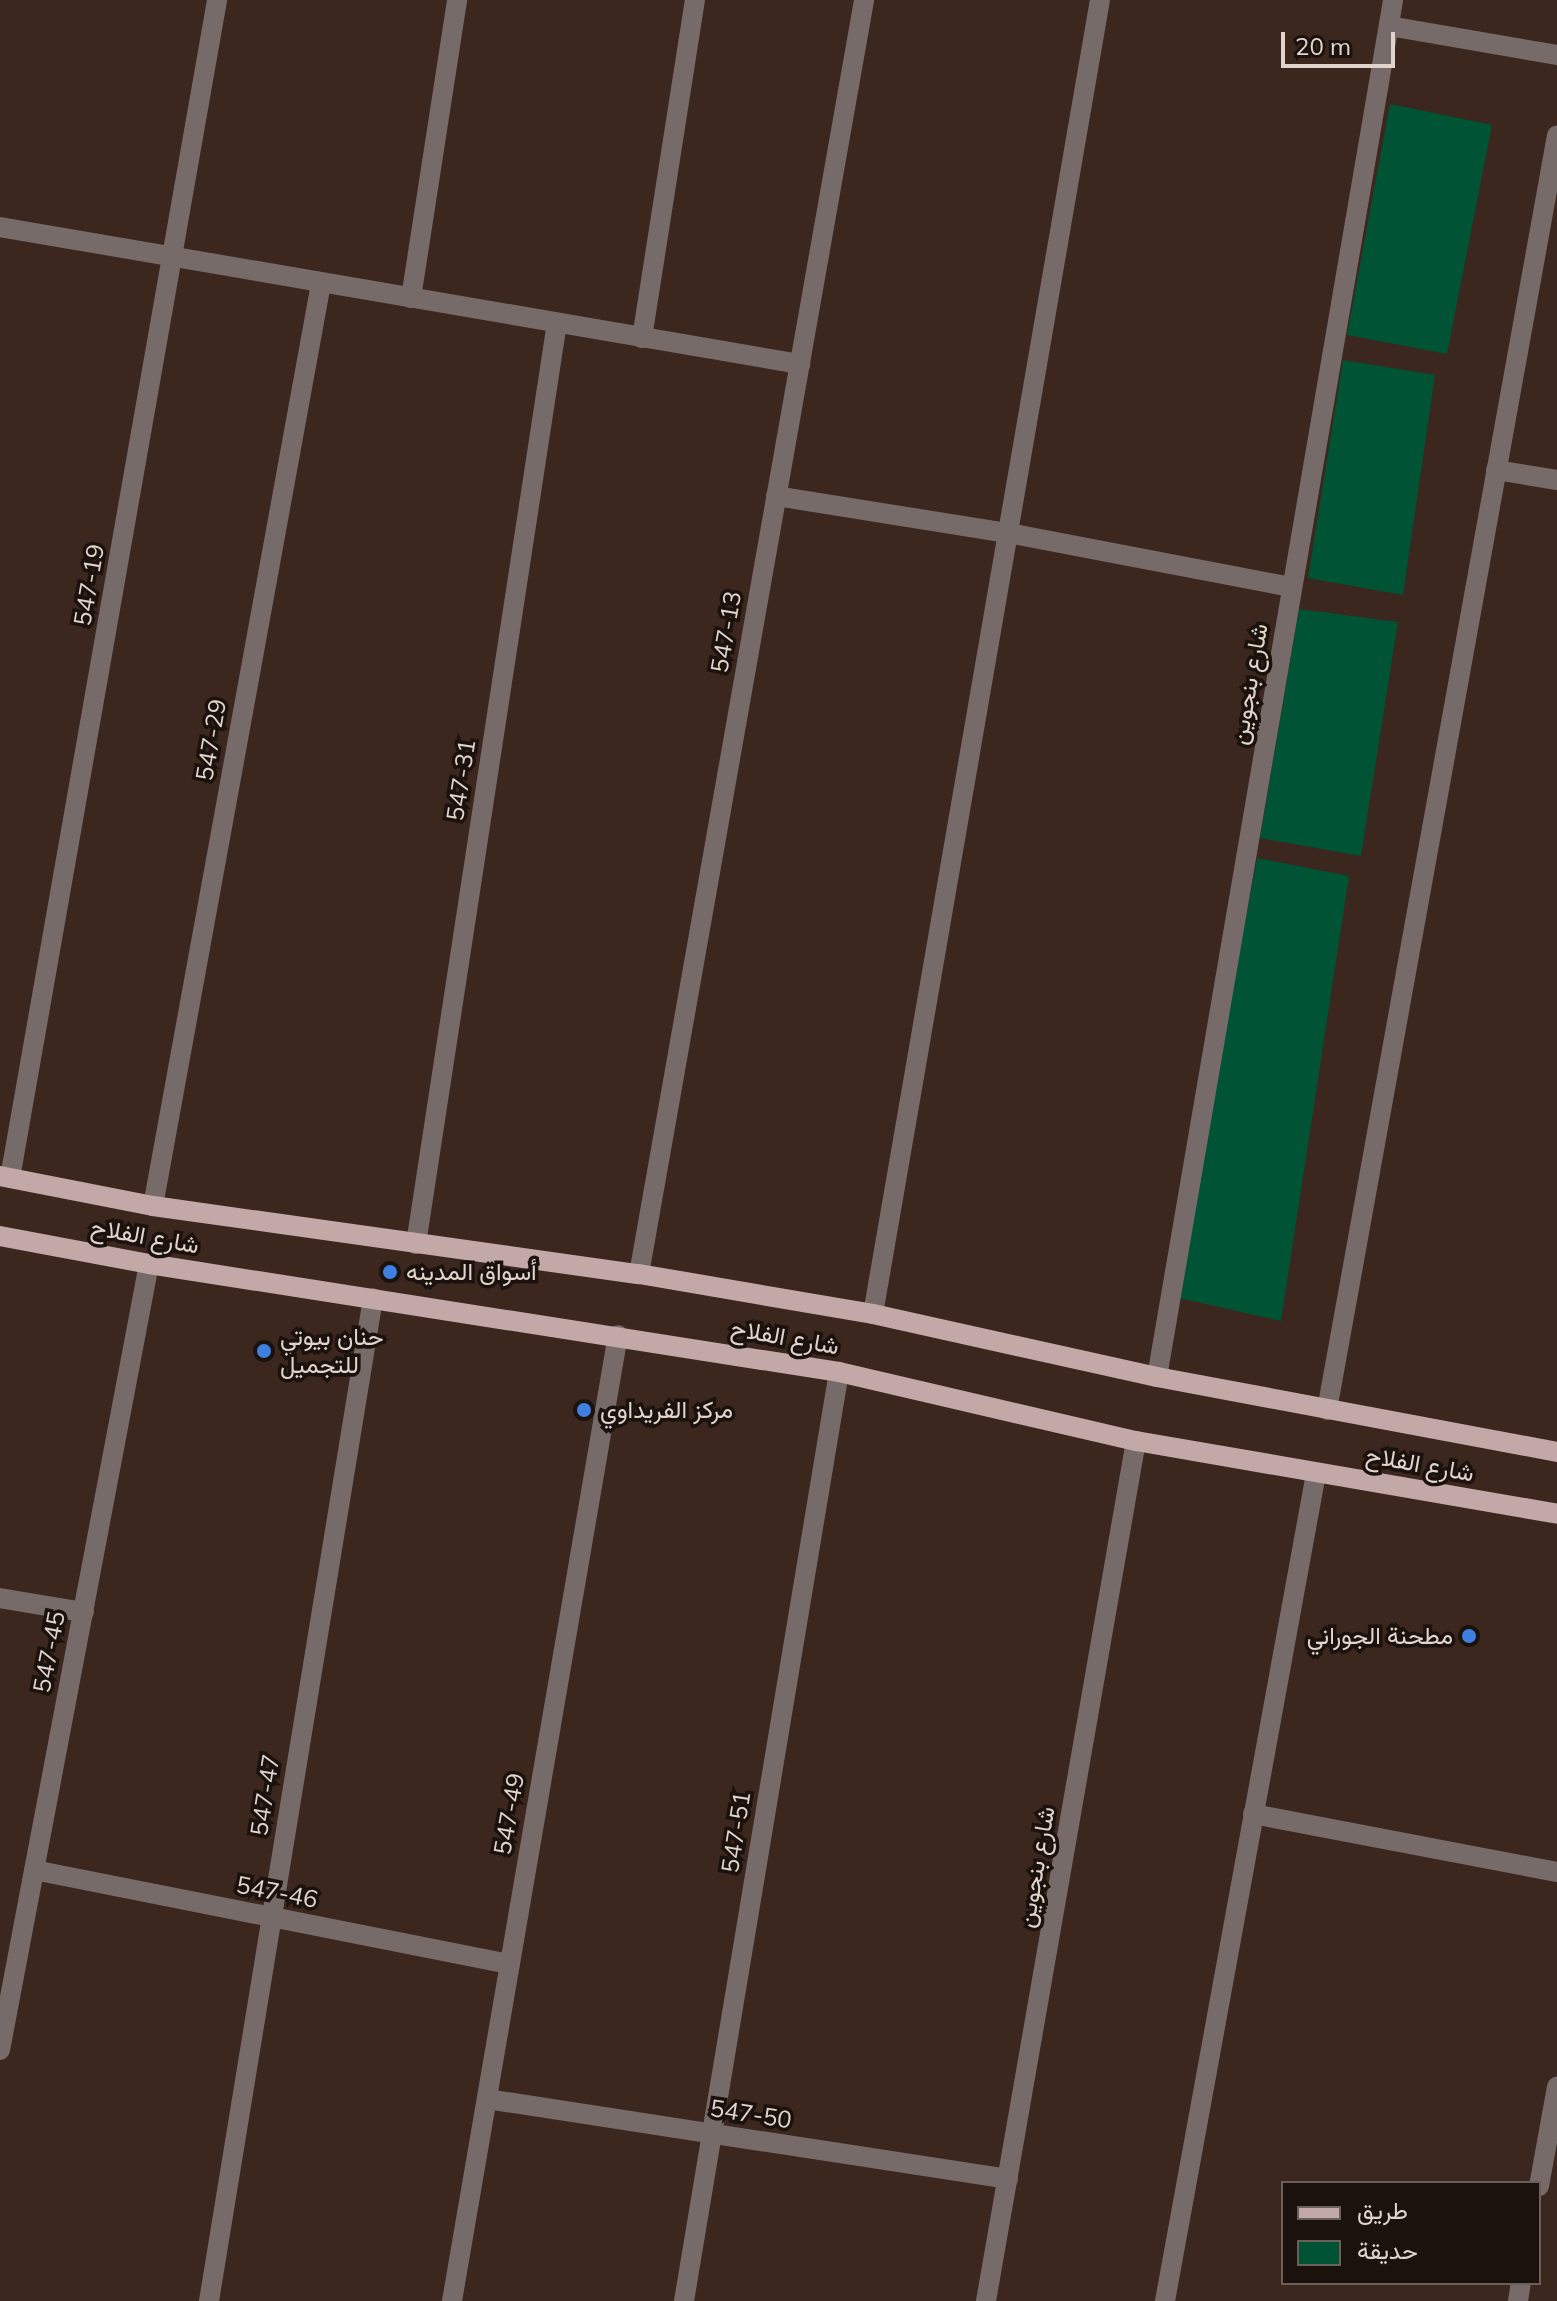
<!DOCTYPE html>
<html>
<head>
<meta charset="utf-8">
<style>
	body { margin:0 }
	#map { position:relative; width:1557px; height:2301px; overflow:hidden; background:#3b271d; font-family:Mulish,Vazirmatn,sans-serif }
	div>[style] { position:absolute }
	.green>* { inset:0; background:#005335 }
	.minor>* { height:20px; margin:-10px; padding:0 10px; transform-origin:10px; border-radius:10px; background:#776b6a }
	.major>* { height:20px; margin:-10px; padding:0 10px; transform-origin:10px; border-radius:10px; background:#c2a9a8 }
	.dots>* { width:22px; height:22px; translate:-50% -50%; box-sizing:border-box; border:4px solid #1b120e; border-radius:50% }
	span { translate:-50% -50%; white-space:nowrap; text-align:center; line-height:1.15; -webkit-text-stroke:7px #1b120e; paint-order:stroke }
	.street-label { font-size:24px; color:#e1d4cd }
	.poi-label { font-size:24px; color:#e1d4cd }
	.left { translate:0 -50%; text-align:left }
	.right { translate:-100% -50%; text-align:right }
	.legend { position:absolute; left:1281px; top:2181px; width:260px; height:104px; box-sizing:border-box; background:#1b120e; border:2px solid #6a605a; margin:0; padding:10px 14px; list-style:none; font-size:24px; color:#e1d4cd }
	.legend li { display:flex; align-items:center; gap:16px; height:40px }
	.legend b { width:40px; border:2px solid #6a605a }
	.scale { position:absolute; left:1281px; top:32px; width:114px; height:36px; box-sizing:border-box; border:4px solid #e1d4cd; border-top:0; padding-left:10px; font-size:24px; line-height:28px; white-space:nowrap; color:#e1d4cd; -webkit-text-stroke:6px #1b120e; paint-order:stroke }
</style>
</head>
<body>
<div id="map">
	<div class="green">
		<i style="clip-path:polygon(1390px 104px,1492px 125px,1447px 354px,1347px 335px)"></i>
		<i style="clip-path:polygon(1343px 360px,1435px 375px,1403px 595px,1308px 578px)"></i>
		<i style="clip-path:polygon(1299px 609px,1398px 622px,1361px 856px,1260px 838px)"></i>
		<i style="clip-path:polygon(1257px 858px,1349px 876px,1281px 1321px,1175px 1297px)"></i>
	</div>
	<div class="minor">
		<i style="left:1389px;top:26px;width:170px;rotate:9.8deg"></i>
		<i style="left:0;top:227px;width:812px;rotate:9.72deg"></i>
		<i style="left:411px;top:298px;width:302px;rotate:-81.2deg"></i>
		<i style="left:642px;top:338px;width:342px;rotate:-81.1deg"></i>
		<i style="left:1496px;top:470px;width:62px;rotate:9.3deg"></i>
		<i style="left:776px;top:496px;width:235px;rotate:9.1deg"></i>
		<i style="left:1008px;top:533px;width:289px;rotate:10.8deg"></i>
		<i style="left:10px;top:1178px;width:1196px;rotate:-80.03deg"></i>
		<i style="left:153px;top:1206px;width:938px;rotate:-79.68deg"></i>
		<i style="left:416px;top:1244px;width:932px;rotate:-81.3deg"></i>
		<i style="left:639px;top:1274px;width:1294px;rotate:-79.98deg"></i>
		<i style="left:873px;top:1314px;width:1333px;rotate:-80.2deg"></i>
		<i style="left:1157px;top:1377px;width:1397px;rotate:-80.27deg"></i>
		<i style="left:1327px;top:1410px;width:1295px;rotate:-79.77deg"></i>
		<i style="left:0;top:1598px;width:85px;rotate:9.5deg"></i>
		<i style="left:1253px;top:1814px;width:309px;rotate:10.8deg"></i>
		<i style="left:34px;top:1870px;width:485px;rotate:11.2deg"></i>
		<i style="left:0;top:2050px;width:800px;rotate:-79.27deg"></i>
		<i style="left:487px;top:2099px;width:527px;rotate:8.73deg"></i>
		<i style="left:1539px;top:2186px;width:101px;rotate:-79.7deg"></i>
		<i style="left:209px;top:2301px;width:1016px;rotate:-80.71deg"></i>
		<i style="left:452px;top:2301px;width:980px;rotate:-80.25deg"></i>
		<i style="left:684px;top:2301px;width:942px;rotate:-80.53deg"></i>
		<i style="left:986px;top:2301px;width:873px;rotate:-80.11deg"></i>
		<i style="left:1165px;top:2301px;width:842px;rotate:-79.66deg"></i>
		<i style="left:1518px;top:2301px;width:18px;rotate:-81deg"></i>
	</div>
	<div class="major">
		<i style="left:0;top:1176px;width:156px;rotate:11.1deg"></i>
		<i style="left:153px;top:1206px;width:491px;rotate:8deg"></i>
		<i style="left:639px;top:1274px;width:237px;rotate:9.7deg"></i>
		<i style="left:873px;top:1314px;width:291px;rotate:12.5deg"></i>
		<i style="left:1157px;top:1377px;width:407px;rotate:10.6deg"></i>
		<i style="left:0;top:1236px;width:152px;rotate:10.6deg"></i>
		<i style="left:149px;top:1264px;width:698px;rotate:8.9deg"></i>
		<i style="left:839px;top:1372px;width:305px;rotate:13.1deg"></i>
		<i style="left:1136px;top:1441px;width:427px;rotate:9.8deg"></i>
	</div>
	<div class="dots">
		<i style="left:390px;top:1272px;background:#3f7fe0"></i>
		<i style="left:264px;top:1351px;background:#3f7fe0"></i>
		<i style="left:584px;top:1410px;background:#3f7fe0"></i>
		<i style="left:1469px;top:1636px;background:#3f7fe0"></i>
	</div>
	<div class="street-label">
		<span style="left:89px;top:585px;rotate:-80deg">547-19</span>
		<span style="left:726px;top:632px;rotate:-80deg">547-13</span>
		<span style="left:1249px;top:684px;rotate:-80deg">شارع بنجوين</span>
		<span style="left:211px;top:740px;rotate:-80deg">547-29</span>
		<span style="left:461px;top:780px;rotate:-81deg">547-31</span>
		<span style="left:145px;top:1236px;rotate:10deg">شارع الفلاح</span>
		<span style="left:785px;top:1337px;rotate:10deg">شارع الفلاح</span>
		<span style="left:1420px;top:1464px;rotate:10deg">شارع الفلاح</span>
		<span style="left:49px;top:1652px;rotate:-79deg">547-45</span>
		<span style="left:265px;top:1795px;rotate:-81deg">547-47</span>
		<span style="left:509px;top:1814px;rotate:-80deg">547-49</span>
		<span style="left:736px;top:1832px;rotate:-81deg">547-51</span>
		<span style="left:1036px;top:1867px;rotate:-80deg">شارع بنجوين</span>
		<span style="left:277px;top:1892px;rotate:11deg">547-46</span>
		<span style="left:751px;top:2114px;rotate:9deg">547-50</span>
	</div>
	<div class="poi-label">
		<span class="left" style="left:406px;top:1272px">أسواق المدينه</span>
		<span class="left" style="left:280px;top:1351px">حنان بيوتي<br>للتجميل</span>
		<span class="left" style="left:600px;top:1410px">مركز الفريداوي</span>
		<span class="right" style="left:1453px;top:1636px">مطحنة الجوراني</span>
	</div>
	<ul class="legend">
	<li><b style="height:10px;background:#c2a9a8"></b>طريق</li>
	<li><b style="height:22px;background:#005335"></b>حديقة</li>
	</ul>
	<div class="scale">20 m</div>
</div>
</body>
</html>
